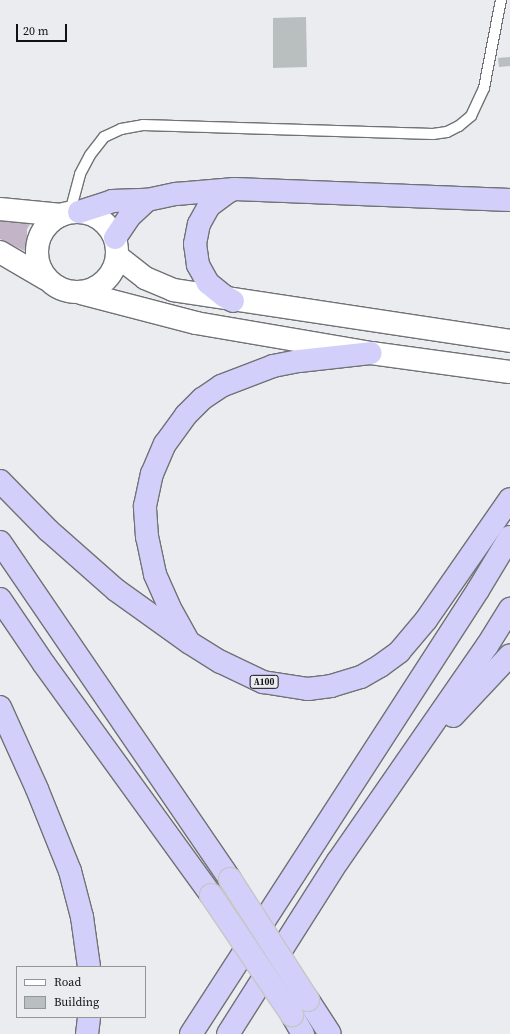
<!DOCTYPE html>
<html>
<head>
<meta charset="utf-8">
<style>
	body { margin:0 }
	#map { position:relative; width:510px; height:1034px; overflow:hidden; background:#eaecf0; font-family:"Source Serif 4",serif }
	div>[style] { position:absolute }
	.green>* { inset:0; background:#c4b4c7 }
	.building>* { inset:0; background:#b9bebf }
	.roads { filter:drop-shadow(1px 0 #707275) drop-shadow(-1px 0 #707275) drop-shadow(0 1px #707275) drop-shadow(0 -1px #707275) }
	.lane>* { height:10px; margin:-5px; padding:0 5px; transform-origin:5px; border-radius:5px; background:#fff }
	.secondary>* { height:22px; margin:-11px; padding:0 11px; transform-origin:11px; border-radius:11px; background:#fff }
	.secondary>.ring { margin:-11px; padding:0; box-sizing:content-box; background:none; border:22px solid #fff; border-radius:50% }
	.highway>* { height:22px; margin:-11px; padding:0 11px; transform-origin:11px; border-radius:11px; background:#d2d0fb }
	.bridges { filter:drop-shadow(1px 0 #c6c6c6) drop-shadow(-1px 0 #c6c6c6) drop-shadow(0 1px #c6c6c6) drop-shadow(0 -1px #c6c6c6) }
	.highway-bridge>* { height:22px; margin:-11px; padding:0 11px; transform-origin:11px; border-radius:11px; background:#d2d0fb }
	span { translate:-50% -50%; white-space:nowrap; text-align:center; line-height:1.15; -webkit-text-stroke:3.5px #eaecf0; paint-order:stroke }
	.shield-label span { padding:1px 3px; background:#eaecf0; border:1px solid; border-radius:3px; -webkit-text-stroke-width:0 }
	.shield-label { font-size:9px; color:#111213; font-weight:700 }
	.legend { position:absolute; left:16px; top:966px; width:130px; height:52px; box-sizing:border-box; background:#eaecf0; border:1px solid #939598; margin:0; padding:5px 7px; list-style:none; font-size:12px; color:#111213 }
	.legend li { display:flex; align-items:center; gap:8px; height:20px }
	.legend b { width:20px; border:1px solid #939598 }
	.scale { position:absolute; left:16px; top:24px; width:51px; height:18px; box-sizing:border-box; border:2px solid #111213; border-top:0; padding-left:5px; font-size:12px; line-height:14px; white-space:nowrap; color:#111213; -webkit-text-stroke:3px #eaecf0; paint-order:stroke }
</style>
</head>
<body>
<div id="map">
	<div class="green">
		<i style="clip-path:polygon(33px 220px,27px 229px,27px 252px,0 239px,0 221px)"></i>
	</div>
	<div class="building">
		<i style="clip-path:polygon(306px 17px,307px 67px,273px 68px,273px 18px)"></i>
		<i style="clip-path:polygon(510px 57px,510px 66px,499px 67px,498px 58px)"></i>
	</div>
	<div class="roads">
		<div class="lane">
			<i style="left:70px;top:212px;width:39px;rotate:-75deg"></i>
			<i style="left:80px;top:174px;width:21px;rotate:-62deg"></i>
			<i style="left:90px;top:155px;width:23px;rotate:-52deg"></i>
			<i style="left:104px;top:137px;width:19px;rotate:-25deg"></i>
			<i style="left:121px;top:129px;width:22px;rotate:-10deg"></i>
			<i style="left:143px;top:125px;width:290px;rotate:1.8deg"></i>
			<i style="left:433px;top:134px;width:14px;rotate:-8deg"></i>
			<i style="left:447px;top:132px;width:13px;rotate:-27deg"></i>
			<i style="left:459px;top:126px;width:16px;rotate:-40deg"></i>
			<i style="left:471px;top:116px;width:31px;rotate:-65deg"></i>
			<i style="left:484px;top:88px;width:90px;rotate:-79.1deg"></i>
		</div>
		<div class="secondary">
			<i style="left:0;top:209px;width:62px;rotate:5.5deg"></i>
			<i class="ring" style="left:37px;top:212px;width:58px;height:58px"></i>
			<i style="left:0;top:252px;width:53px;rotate:30.4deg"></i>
			<i style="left:117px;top:256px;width:36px;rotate:38deg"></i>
			<i style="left:145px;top:278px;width:30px;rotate:23deg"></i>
			<i style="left:173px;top:290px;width:341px;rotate:8.6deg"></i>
			<i style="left:81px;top:293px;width:119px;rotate:14.6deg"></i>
			<i style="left:196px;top:323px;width:178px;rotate:9.7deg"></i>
			<i style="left:371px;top:353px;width:140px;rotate:7.8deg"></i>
		</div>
		<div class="highway">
			<i style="left:79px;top:212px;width:35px;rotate:-18deg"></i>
			<i style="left:112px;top:201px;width:35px;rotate:-2deg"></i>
			<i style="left:147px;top:200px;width:30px;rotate:-12deg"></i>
			<i style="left:176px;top:194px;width:59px;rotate:-4.8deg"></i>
			<i style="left:235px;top:189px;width:275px;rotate:2.3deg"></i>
			<i style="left:115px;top:238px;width:25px;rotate:-56deg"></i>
			<i style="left:129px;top:217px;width:25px;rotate:-43deg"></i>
			<i style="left:233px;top:301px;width:10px;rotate:-151deg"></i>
			<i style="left:224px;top:296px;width:21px;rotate:-141deg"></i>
			<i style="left:208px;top:283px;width:21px;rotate:-119deg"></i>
			<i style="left:198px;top:265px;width:21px;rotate:-98deg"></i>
			<i style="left:195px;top:244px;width:20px;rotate:-79deg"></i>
			<i style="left:199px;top:224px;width:21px;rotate:-61deg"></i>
			<i style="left:209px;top:206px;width:21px;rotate:-37deg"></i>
			<i style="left:226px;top:193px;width:9px;rotate:-27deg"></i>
			<i style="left:0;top:481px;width:69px;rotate:45.6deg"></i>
			<i style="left:48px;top:530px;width:91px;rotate:41.4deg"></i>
			<i style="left:116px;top:590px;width:91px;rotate:35.6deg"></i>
			<i style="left:190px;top:643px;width:36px;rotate:32deg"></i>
			<i style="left:221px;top:662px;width:47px;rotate:25.5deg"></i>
			<i style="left:263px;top:682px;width:46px;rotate:8.8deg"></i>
			<i style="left:308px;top:689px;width:23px;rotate:-7deg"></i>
			<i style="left:331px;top:686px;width:31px;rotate:-17deg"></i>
			<i style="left:361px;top:677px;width:22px;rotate:-30deg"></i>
			<i style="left:380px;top:666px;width:24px;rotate:-36deg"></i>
			<i style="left:399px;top:652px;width:42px;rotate:-49.8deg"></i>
			<i style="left:426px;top:620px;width:147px;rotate:-55.2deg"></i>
			<i style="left:0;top:542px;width:408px;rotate:55.7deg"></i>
			<i style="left:0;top:599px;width:78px;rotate:55.9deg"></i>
			<i style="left:44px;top:664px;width:285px;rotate:54.1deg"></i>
			<i style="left:187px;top:639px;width:38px;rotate:-119deg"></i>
			<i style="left:169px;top:606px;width:35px;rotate:-114deg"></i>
			<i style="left:155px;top:574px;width:38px;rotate:-102deg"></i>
			<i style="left:147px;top:537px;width:31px;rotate:-94deg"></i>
			<i style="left:145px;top:506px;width:33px;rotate:-78deg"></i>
			<i style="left:152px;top:474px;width:33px;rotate:-67deg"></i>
			<i style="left:165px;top:444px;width:36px;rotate:-54deg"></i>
			<i style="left:186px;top:415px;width:23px;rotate:-45deg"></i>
			<i style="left:202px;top:399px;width:23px;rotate:-34deg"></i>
			<i style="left:221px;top:386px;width:56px;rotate:-21deg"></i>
			<i style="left:273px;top:366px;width:26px;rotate:-11deg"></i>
			<i style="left:299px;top:361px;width:72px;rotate:-6.3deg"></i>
			<i style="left:0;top:707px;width:90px;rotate:65.7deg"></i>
			<i style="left:37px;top:789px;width:88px;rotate:68.1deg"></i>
			<i style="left:70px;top:871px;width:48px;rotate:75.4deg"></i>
			<i style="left:82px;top:917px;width:50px;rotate:82deg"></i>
			<i style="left:453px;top:716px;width:83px;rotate:-46.9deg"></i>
			<i style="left:308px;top:1000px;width:40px;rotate:57.1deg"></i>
			<i style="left:292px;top:1015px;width:22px;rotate:60deg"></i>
			<i style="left:87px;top:1034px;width:17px;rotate:-83deg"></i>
			<i style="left:191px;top:1034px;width:529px;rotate:-57.12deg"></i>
			<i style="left:478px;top:590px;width:62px;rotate:-58.9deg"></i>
			<i style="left:228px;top:1034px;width:205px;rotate:-57.6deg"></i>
			<i style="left:338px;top:861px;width:262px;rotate:-55.3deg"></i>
			<i style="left:487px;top:646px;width:44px;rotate:-58.1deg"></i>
		</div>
	</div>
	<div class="bridges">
		<div class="highway-bridge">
			<i style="left:230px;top:879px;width:144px;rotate:57.2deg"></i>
			<i style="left:211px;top:895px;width:145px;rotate:56deg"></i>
		</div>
	</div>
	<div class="shield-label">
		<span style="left:264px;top:682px">A100</span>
	</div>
	<ul class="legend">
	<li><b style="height:5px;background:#fff"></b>Road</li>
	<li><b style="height:11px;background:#b9bebf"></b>Building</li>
	</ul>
	<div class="scale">20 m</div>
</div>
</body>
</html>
